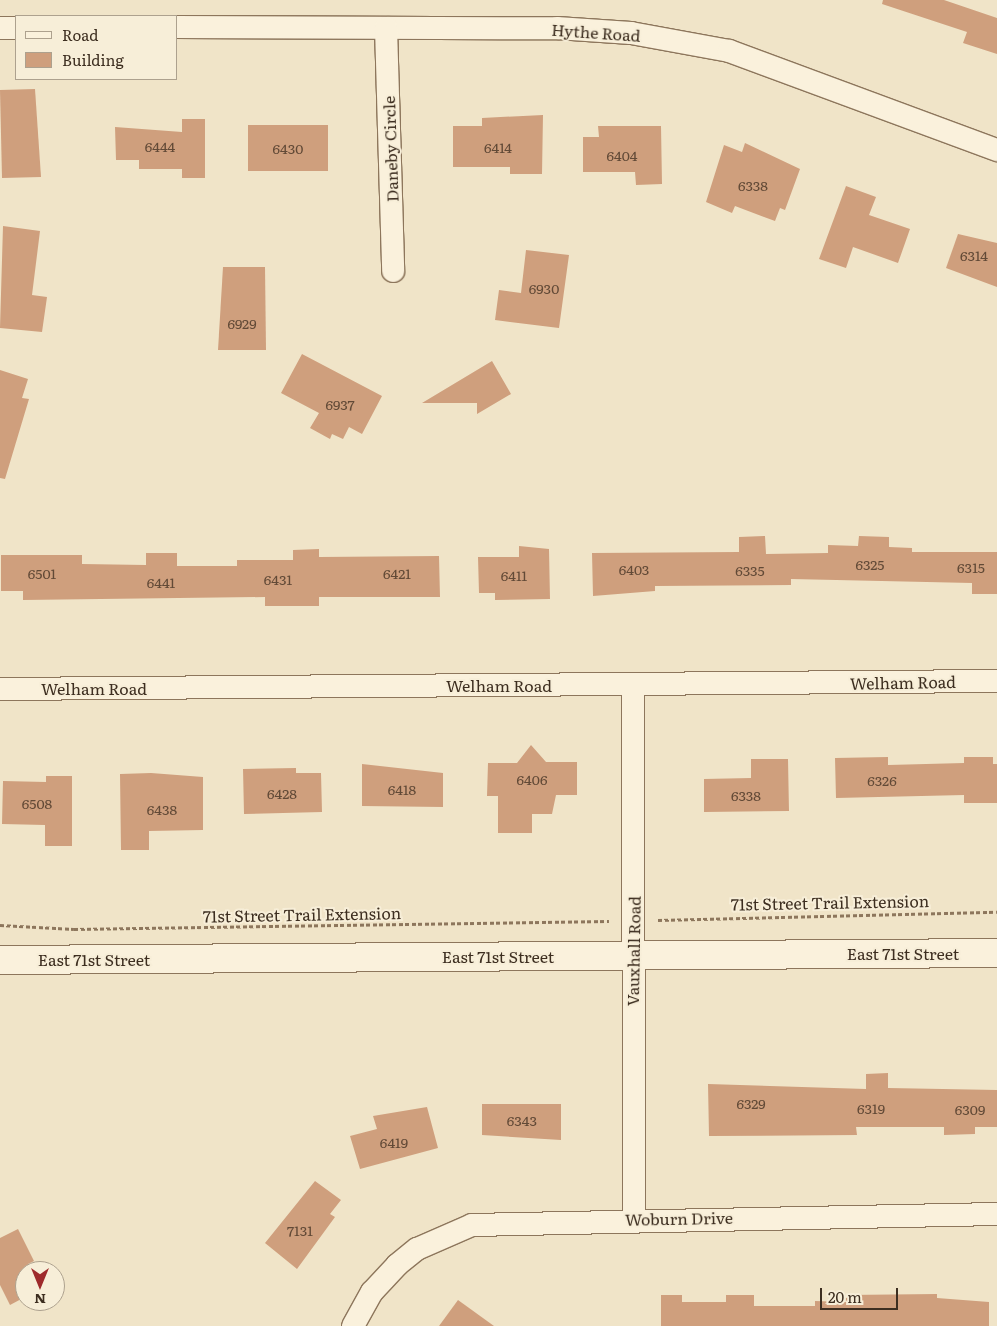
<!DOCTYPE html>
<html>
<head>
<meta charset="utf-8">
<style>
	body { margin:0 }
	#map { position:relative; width:997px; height:1326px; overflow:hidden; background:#f0e4c8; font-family:Literata,serif }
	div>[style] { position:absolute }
	.building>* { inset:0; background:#cf9f7d }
	.path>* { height:3px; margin-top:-1.5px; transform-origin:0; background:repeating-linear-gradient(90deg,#8d765c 0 4px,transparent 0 6.5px) }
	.roads { filter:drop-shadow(1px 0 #8d765c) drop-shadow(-1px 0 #8d765c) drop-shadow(0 1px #8d765c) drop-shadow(0 -1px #8d765c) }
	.street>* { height:22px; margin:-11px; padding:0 11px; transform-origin:11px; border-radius:11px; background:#faf1dc }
	.secondary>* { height:28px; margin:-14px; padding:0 14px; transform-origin:14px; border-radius:14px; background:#faf1dc }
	span { translate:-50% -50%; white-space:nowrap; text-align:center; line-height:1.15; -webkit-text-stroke:4px #f7eed8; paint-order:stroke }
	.number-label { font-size:14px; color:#624a37 }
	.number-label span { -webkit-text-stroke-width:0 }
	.street-label { font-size:16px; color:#3d2e20 }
	.legend { position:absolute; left:15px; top:15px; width:162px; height:65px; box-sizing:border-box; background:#f7eed8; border:1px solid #ada18e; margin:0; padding:6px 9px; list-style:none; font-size:15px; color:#3d2e20 }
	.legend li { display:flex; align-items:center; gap:10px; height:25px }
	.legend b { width:25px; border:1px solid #ada18e }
	.north { position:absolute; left:15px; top:1261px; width:50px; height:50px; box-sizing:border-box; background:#f7eed8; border:1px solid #ada18e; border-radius:50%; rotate:180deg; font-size:14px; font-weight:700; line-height:20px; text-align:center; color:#3d2e20 }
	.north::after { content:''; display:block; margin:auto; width:18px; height:22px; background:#9e2a2b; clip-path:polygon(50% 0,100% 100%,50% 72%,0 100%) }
	.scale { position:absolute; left:820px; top:1288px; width:78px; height:22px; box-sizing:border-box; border:2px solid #3d2e20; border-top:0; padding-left:6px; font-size:15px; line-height:18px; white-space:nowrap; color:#3d2e20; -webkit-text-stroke:4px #f7eed8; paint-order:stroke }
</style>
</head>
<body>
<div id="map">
	<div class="building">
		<i style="clip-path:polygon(883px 0,944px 0,997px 18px,997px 54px,963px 43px,967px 32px,882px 4px)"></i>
		<i style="clip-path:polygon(35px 89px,41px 177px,2px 178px,0 90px)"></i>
		<i style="clip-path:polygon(543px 115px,542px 174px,510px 174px,510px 167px,453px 167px,453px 126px,482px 126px,482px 118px)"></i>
		<i style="clip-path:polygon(182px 119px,205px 119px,205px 178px,182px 178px,182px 169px,139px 169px,139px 160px,116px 160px,115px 127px,182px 132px)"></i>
		<i style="clip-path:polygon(248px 125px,328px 125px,328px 171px,248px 171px)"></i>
		<i style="clip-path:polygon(598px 126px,661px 126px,662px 184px,636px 185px,635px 172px,583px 172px,583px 137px,599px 137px)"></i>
		<i style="clip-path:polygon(745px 143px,800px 169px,785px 210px,780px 208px,775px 221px,735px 206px,732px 213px,706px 202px,724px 145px,742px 152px)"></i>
		<i style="clip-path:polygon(846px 186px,876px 197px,869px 215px,910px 229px,898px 263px,853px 247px,846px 268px,819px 259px)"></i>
		<i style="clip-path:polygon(3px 226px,40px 231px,32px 295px,47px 297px,42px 332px,0 328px)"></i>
		<i style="clip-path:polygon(958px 234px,997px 243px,997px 287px,946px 268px)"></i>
		<i style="clip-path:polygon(526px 250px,569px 255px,559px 328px,495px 320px,499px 290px,521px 293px)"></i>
		<i style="clip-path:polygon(223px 267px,265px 267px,266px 350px,218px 350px)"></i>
		<i style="clip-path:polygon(302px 354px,382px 396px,362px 434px,349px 427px,343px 439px,332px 434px,330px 439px,310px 428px,319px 413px,281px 393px)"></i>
		<i style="clip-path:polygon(492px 361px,511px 394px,477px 414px,477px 403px,422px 403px)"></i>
		<i style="clip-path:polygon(0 370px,28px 379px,22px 398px,29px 399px,5px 479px,0 478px)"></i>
		<i style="clip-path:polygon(765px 536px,766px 554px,828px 553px,828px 545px,858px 546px,859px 536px,889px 537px,889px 547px,912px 548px,912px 552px,997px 552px,997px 594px,972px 594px,972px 583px,791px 579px,791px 585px,655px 586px,655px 591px,593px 596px,592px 553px,739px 552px,739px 537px)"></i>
		<i style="clip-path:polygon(519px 546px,549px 549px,550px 599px,495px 600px,495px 593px,479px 593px,478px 557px,519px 557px)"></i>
		<i style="clip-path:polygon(319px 549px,319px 557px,439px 556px,440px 597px,319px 597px,319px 606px,265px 606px,265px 597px,23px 600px,23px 591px,1px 591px,1px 555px,82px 555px,82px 564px,146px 565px,146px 553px,177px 553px,177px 566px,237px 566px,237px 560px,293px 560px,293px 550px)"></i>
		<i style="clip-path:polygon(531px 745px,546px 762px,577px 762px,577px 795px,556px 795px,552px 814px,532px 814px,532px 833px,498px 833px,498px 796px,487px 796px,488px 763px,517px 763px)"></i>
		<i style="clip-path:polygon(888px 757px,888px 765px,964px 763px,964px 757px,993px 757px,993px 764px,997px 764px,997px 803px,964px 803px,964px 795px,836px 798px,835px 758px)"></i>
		<i style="clip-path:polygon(751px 759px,788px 759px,789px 811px,704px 812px,704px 779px,751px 778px)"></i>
		<i style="clip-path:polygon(362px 764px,443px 773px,443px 807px,362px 806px)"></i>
		<i style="clip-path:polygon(296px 768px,296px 773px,321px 773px,322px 812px,244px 814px,243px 769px)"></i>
		<i style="clip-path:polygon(151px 773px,203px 777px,203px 830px,149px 831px,149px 850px,121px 850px,120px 774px)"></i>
		<i style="clip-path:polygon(46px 776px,72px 776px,72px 846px,45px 846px,45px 825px,2px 824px,3px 781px,46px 782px)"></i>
		<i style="clip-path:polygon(888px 1073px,888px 1088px,997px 1090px,997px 1127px,975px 1127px,975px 1134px,944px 1135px,944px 1127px,856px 1127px,857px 1135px,709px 1136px,708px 1084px,866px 1089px,866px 1074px)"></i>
		<i style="clip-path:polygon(482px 1104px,561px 1104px,561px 1140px,482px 1135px)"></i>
		<i style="clip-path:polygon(427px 1107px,438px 1148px,360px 1169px,350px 1136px,377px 1129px,373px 1116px)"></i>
		<i style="clip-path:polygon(315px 1181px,341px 1200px,330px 1214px,335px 1217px,297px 1269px,265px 1243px)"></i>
		<i style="clip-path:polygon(18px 1229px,34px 1261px,28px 1264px,32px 1271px,25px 1271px,25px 1297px,10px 1305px,0 1285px,0 1238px)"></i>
		<i style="clip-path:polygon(937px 1294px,937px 1298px,989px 1302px,989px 1326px,661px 1326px,661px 1295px,682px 1295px,682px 1302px,726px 1302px,726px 1295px,754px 1295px,754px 1306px,815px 1306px,815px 1301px,846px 1302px,846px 1295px)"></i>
		<i style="clip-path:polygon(458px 1300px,494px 1326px,439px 1326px)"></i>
	</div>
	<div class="path">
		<i style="left:658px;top:920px;width:339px;rotate:-1.4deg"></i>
		<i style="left:0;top:925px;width:74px;rotate:3.1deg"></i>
		<i style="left:74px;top:929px;width:535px;rotate:-0.86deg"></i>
	</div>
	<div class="roads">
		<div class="street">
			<i style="left:176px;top:27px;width:381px;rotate:0.2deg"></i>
			<i style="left:557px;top:28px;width:74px;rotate:3.9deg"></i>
			<i style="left:631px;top:33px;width:100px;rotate:10.4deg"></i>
			<i style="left:729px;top:51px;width:286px;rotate:20.3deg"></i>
			<i style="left:0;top:28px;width:16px"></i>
			<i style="left:386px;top:28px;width:243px;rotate:88.3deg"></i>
			<i style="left:633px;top:684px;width:535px;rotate:89.89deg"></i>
			<i style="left:0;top:689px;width:997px;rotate:-0.46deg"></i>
			<i style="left:353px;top:1326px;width:39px;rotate:-61deg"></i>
			<i style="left:372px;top:1292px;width:37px;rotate:-47deg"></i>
			<i style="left:397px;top:1265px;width:26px;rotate:-39deg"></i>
			<i style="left:417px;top:1249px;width:60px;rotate:-23.6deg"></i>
			<i style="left:472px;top:1225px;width:525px;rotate:-1.2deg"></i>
		</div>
		<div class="secondary">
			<i style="left:0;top:960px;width:997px;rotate:-0.4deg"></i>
		</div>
	</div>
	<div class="number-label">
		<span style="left:160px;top:146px">6444</span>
		<span style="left:498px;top:147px">6414</span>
		<span style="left:288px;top:148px">6430</span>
		<span style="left:622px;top:155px">6404</span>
		<span style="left:753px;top:185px">6338</span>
		<span style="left:974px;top:255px">6314</span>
		<span style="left:544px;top:288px">6930</span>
		<span style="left:242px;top:323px">6929</span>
		<span style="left:340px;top:404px">6937</span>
		<span style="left:870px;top:564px">6325</span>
		<span style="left:971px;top:567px">6315</span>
		<span style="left:634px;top:569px">6403</span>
		<span style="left:750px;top:570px">6335</span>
		<span style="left:42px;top:573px">6501</span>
		<span style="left:397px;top:573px">6421</span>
		<span style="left:514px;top:575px">6411</span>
		<span style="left:278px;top:579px">6431</span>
		<span style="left:161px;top:582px">6441</span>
		<span style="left:532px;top:779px">6406</span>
		<span style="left:882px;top:780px">6326</span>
		<span style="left:402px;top:789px">6418</span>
		<span style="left:282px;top:793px">6428</span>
		<span style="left:746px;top:795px">6338</span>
		<span style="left:37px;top:803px">6508</span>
		<span style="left:162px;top:809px">6438</span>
		<span style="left:751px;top:1103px">6329</span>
		<span style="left:871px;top:1108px">6319</span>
		<span style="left:970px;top:1109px">6309</span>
		<span style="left:522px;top:1120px">6343</span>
		<span style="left:394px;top:1142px">6419</span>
		<span style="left:300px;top:1230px">7131</span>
	</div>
	<div class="street-label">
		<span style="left:596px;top:32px;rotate:4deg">Hythe Road</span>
		<span style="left:390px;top:149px;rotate:-92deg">Daneby Circle</span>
		<span style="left:903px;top:682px;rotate:-1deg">Welham Road</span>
		<span style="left:499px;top:685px">Welham Road</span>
		<span style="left:94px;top:688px">Welham Road</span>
		<span style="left:830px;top:902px;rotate:-1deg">71st Street Trail Extension</span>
		<span style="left:302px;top:914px;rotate:-1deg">71st Street Trail Extension</span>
		<span style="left:633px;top:951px;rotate:-89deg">Vauxhall Road</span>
		<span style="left:903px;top:953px">East 71st Street</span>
		<span style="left:498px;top:956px">East 71st Street</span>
		<span style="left:94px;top:959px">East 71st Street</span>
		<span style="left:679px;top:1218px;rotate:-1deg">Woburn Drive</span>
	</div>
	<ul class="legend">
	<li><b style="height:6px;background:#faf1dc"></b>Road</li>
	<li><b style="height:14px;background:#cf9f7d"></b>Building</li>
	</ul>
	<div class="north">N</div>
	<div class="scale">20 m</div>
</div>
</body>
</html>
